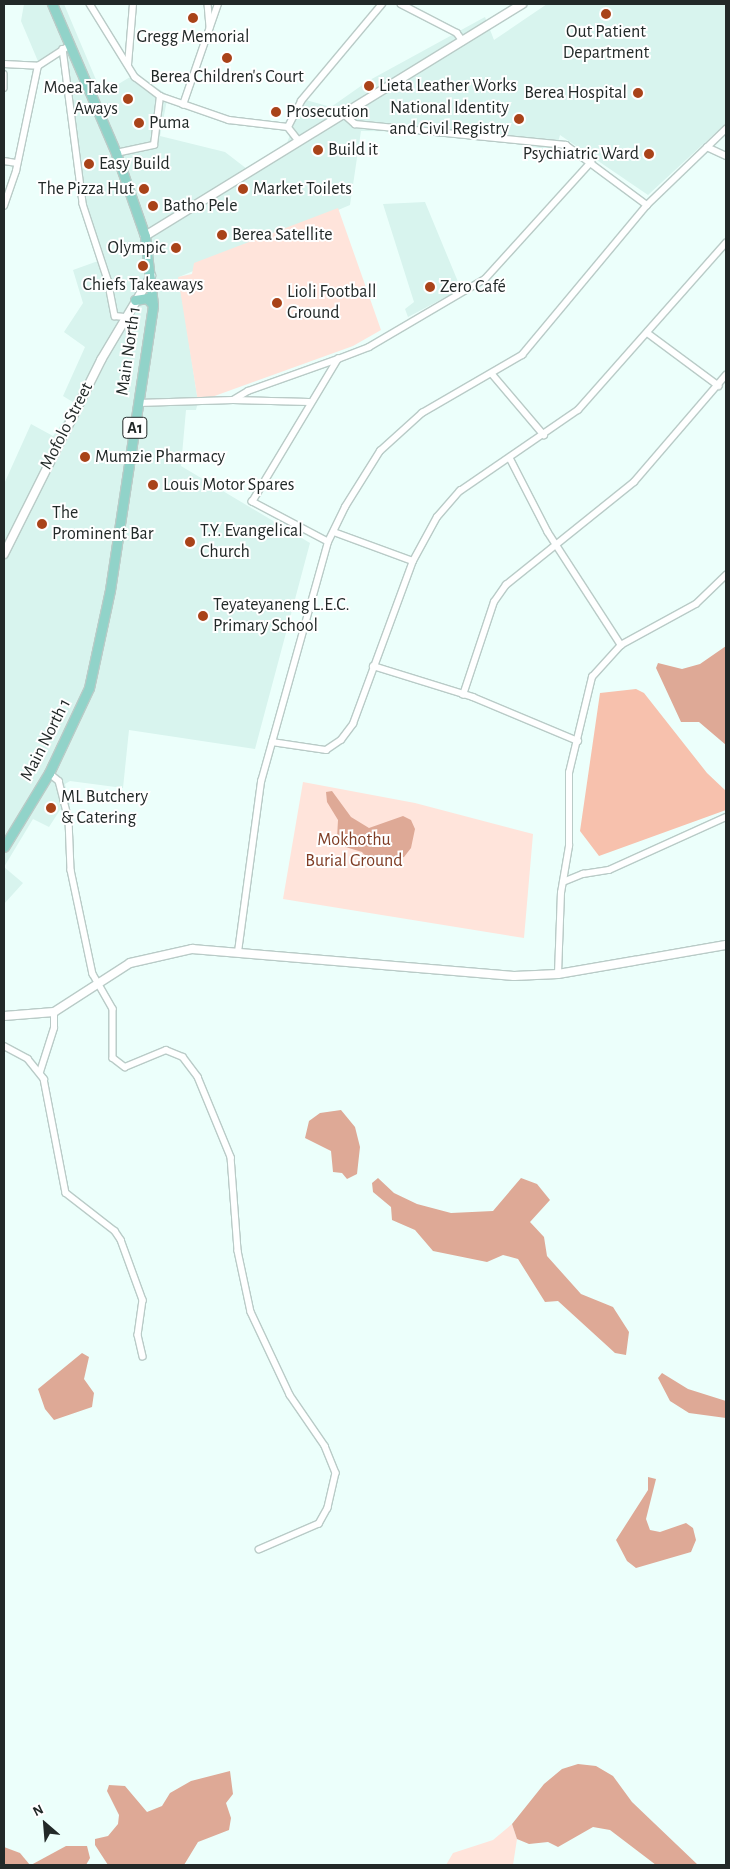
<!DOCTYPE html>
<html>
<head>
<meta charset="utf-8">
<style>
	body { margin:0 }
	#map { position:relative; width:730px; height:1869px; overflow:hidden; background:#ecfffb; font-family:"Alegreya Sans",sans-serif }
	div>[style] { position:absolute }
	.built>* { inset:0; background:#d8f4ee }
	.green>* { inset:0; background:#ffe4db }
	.forest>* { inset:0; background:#dea996 }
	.water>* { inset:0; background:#f7c1ad }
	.roads { filter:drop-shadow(1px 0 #b9cbc7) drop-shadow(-1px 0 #b9cbc7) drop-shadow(0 1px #b9cbc7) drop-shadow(0 -1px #b9cbc7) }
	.minor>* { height:5.5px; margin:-2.75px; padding:0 2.75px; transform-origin:2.75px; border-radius:2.75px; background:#fff }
	.secondary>* { height:8px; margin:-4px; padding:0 4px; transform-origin:4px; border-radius:4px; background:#fff }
	.primary>* { height:9px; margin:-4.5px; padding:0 4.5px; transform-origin:4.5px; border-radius:4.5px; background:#91d3c9 }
	.dots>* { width:14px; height:14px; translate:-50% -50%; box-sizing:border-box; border:2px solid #fff; border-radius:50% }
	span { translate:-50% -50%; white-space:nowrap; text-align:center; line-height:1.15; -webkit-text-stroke:4px #fff; paint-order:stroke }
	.shield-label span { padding:1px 4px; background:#fff; border:1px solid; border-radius:4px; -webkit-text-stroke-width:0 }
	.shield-label { font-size:16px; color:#222928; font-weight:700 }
	.poi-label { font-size:18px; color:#222928 }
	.left { translate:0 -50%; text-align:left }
	.right { translate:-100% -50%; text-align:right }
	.street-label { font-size:18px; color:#222928 }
	.park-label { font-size:18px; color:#7f3d25 }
	.frame { position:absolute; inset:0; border:5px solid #222928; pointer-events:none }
	.north { position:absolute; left:20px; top:1799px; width:50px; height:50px; -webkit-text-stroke:4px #fff; paint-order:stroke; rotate:333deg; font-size:14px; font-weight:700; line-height:20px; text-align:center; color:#222928 }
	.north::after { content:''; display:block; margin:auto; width:18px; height:22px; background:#222928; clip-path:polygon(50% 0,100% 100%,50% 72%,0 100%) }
</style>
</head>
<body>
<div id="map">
	<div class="built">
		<i style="clip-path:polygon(24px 4px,64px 4px,102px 94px,135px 74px,168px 95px,160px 136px,225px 152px,247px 169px,287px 143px,299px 110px,306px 100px,331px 107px,368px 81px,485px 17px,494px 40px,547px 4px,726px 4px,726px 123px,648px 195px,560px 135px,556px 149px,546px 149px,443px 132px,361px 131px,350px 205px,179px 277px,198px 402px,196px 410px,186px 410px,181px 466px,310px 543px,255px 749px,129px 730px,123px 788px,70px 781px,65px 784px,70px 805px,60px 810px,49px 827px,33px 819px,4px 867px,23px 883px,4px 904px,4px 484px,31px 424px,53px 436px,76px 404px,63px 396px,85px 347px,64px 332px,83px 303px,73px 270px,98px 261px,82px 208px,61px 55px,40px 66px,21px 21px)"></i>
		<i style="clip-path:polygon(425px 202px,461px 289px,408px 317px,405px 309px,414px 302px,383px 204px)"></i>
	</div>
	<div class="green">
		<i style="clip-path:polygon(338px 208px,381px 330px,353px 346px,198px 402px,178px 277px,192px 274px,194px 263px)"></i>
		<i style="clip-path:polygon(303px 782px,415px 803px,533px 834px,524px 938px,283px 899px)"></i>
		<i style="clip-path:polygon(512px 1824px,517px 1839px,513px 1865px,446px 1865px,453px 1853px,493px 1840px)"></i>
	</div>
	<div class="forest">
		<i style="clip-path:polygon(726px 646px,726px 745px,699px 722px,681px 722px,656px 668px,658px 663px,682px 669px,700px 664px)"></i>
		<i style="clip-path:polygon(332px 791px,351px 817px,369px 828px,403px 816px,411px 820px,415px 829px,411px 848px,404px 857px,370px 862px,362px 852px,342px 846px,337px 838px,338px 820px,327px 802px,326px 792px)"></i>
		<i style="clip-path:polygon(341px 1110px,355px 1127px,360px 1147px,357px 1174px,347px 1179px,342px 1173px,333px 1172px,331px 1151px,305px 1138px,309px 1121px,320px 1113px)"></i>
		<i style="clip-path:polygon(378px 1178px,394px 1193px,417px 1204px,451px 1213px,493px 1211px,521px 1178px,537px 1184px,550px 1200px,530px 1222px,544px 1237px,547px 1256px,581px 1294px,613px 1307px,629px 1332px,626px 1355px,615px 1353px,558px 1301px,545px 1302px,518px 1259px,503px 1255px,487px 1262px,433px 1251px,415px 1230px,392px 1220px,391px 1207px,373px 1192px,372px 1183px)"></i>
		<i style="clip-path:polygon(82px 1353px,89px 1357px,84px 1379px,94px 1393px,92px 1407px,54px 1420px,45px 1409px,38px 1389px)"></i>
		<i style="clip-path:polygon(662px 1373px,688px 1389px,726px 1401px,726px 1418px,689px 1413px,670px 1401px,658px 1378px)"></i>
		<i style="clip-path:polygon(648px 1477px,656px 1479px,646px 1519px,650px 1530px,660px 1532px,686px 1523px,693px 1528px,696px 1540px,691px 1552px,636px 1568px,627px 1561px,616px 1540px,648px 1490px)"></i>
		<i style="clip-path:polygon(578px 1764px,596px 1766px,613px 1776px,632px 1802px,698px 1865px,656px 1865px,610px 1830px,593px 1827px,558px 1847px,548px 1842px,529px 1844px,517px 1839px,512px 1824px,544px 1784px,562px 1769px)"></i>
		<i style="clip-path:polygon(230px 1771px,233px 1794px,226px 1803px,231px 1818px,229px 1830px,198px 1842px,184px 1865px,108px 1865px,95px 1845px,95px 1839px,108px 1836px,118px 1824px,119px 1815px,107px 1791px,109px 1785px,125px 1786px,147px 1812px,162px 1806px,170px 1793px,191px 1781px)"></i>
		<i style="clip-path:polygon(66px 1846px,87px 1846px,90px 1858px,86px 1865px,31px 1865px)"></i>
		<i style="clip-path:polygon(4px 1847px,20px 1853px,30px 1865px,4px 1865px)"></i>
	</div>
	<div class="water">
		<i style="clip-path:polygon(636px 689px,644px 693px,707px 773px,726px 791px,726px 810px,599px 856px,580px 831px,600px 693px)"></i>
	</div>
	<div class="roads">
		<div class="minor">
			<i style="left:90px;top:4px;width:86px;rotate:58.3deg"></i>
			<i style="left:135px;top:77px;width:31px;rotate:37deg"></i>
			<i style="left:160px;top:96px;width:73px;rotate:19.2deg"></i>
			<i style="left:229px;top:120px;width:59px;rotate:6.8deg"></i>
			<i style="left:288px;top:127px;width:16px;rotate:52deg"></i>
			<i style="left:208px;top:4px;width:23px;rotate:85deg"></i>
			<i style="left:401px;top:4px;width:63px;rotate:27.4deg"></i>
			<i style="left:457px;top:33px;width:10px;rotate:53deg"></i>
			<i style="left:63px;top:49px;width:156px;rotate:82.6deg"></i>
			<i style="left:83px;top:204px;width:80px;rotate:71.8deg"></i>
			<i style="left:108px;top:280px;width:37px;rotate:79deg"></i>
			<i style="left:115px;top:316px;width:9px;rotate:6deg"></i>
			<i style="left:4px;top:64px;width:34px;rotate:3deg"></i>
			<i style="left:128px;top:65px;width:61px;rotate:-85.3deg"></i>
			<i style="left:4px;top:74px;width:14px;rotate:90deg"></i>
			<i style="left:183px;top:105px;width:107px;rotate:-70.9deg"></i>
			<i style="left:344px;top:114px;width:15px;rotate:42deg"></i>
			<i style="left:355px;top:124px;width:212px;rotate:5.7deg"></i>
			<i style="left:566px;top:145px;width:101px;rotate:36.5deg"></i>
			<i style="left:288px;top:127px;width:29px;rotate:-63deg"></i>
			<i style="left:301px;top:101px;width:126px;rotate:-50.1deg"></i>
			<i style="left:707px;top:147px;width:21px;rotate:25deg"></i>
			<i style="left:116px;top:153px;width:39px;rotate:-12deg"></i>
			<i style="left:154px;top:145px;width:49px;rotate:-83deg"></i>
			<i style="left:4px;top:161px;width:13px;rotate:9deg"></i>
			<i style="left:4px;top:206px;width:37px;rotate:-71deg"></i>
			<i style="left:16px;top:171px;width:107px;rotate:-78.2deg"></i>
			<i style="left:38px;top:66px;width:33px;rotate:-33deg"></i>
			<i style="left:649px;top:334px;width:87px;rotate:36.6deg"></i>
			<i style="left:493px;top:375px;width:79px;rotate:49.6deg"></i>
			<i style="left:233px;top:400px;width:76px;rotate:1.5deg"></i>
			<i style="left:138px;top:403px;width:95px;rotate:-1.8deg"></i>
			<i style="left:233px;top:400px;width:17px;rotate:-31deg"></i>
			<i style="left:248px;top:391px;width:96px;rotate:-19.6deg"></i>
			<i style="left:510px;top:458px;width:83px;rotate:62.8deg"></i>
			<i style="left:548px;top:532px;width:135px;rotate:57.1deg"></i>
			<i style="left:334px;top:532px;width:84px;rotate:20.2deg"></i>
			<i style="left:328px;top:542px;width:86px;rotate:-152.2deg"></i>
			<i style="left:252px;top:502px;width:167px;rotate:-59deg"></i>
			<i style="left:338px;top:359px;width:33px;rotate:-21deg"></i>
			<i style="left:369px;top:347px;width:134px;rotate:-30.4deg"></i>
			<i style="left:485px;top:279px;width:158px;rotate:-47.8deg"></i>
			<i style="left:373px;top:666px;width:105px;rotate:17.2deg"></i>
			<i style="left:473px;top:697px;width:114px;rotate:22.7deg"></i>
			<i style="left:463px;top:695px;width:98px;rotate:-71.6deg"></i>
			<i style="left:494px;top:602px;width:21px;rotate:-55deg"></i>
			<i style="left:506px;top:585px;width:164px;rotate:-38.8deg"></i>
			<i style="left:634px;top:482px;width:141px;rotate:-49.3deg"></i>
			<i style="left:272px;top:742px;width:55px;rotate:8.4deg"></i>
			<i style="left:326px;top:750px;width:18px;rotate:-34deg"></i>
			<i style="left:341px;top:740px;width:20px;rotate:-53deg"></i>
			<i style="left:353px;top:724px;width:174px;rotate:-69.8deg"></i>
			<i style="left:413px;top:561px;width:50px;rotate:-61.4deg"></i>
			<i style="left:437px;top:517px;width:35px;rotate:-49deg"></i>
			<i style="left:460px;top:491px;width:143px;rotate:-34.5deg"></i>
			<i style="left:578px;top:410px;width:223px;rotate:-48.5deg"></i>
			<i style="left:49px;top:773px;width:13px;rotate:39deg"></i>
			<i style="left:59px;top:781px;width:40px;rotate:75.6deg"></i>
			<i style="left:69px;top:820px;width:50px;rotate:87.7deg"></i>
			<i style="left:71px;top:870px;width:106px;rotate:78.1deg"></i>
			<i style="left:93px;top:974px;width:40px;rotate:60.3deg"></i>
			<i style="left:113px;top:1009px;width:49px;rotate:90deg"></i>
			<i style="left:113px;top:1058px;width:15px;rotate:37deg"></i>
			<i style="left:125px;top:1067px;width:44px;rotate:-22.5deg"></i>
			<i style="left:166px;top:1050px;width:18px;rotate:22deg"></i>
			<i style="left:183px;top:1057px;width:25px;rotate:53deg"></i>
			<i style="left:198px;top:1077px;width:87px;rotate:67.6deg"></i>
			<i style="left:231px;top:1157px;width:94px;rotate:85.7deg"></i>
			<i style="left:238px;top:1251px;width:62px;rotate:78deg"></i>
			<i style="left:251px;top:1312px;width:92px;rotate:64.8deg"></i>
			<i style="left:290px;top:1395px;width:62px;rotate:55.5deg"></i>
			<i style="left:325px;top:1446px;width:29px;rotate:68deg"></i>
			<i style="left:336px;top:1473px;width:36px;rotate:103deg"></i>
			<i style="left:328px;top:1508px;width:18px;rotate:119deg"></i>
			<i style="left:319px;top:1524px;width:65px;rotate:156.6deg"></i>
			<i style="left:563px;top:882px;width:22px;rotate:-22deg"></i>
			<i style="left:583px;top:874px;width:26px;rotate:-9deg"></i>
			<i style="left:609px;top:870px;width:128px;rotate:-24.4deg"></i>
			<i style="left:238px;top:952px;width:172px;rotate:-82.3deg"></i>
			<i style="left:261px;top:782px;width:249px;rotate:-74.4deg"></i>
			<i style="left:328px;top:542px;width:39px;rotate:-64deg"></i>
			<i style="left:345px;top:507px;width:66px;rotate:-58deg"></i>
			<i style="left:380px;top:451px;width:57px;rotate:-42.1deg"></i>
			<i style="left:422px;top:413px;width:116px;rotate:-30.1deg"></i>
			<i style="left:522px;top:355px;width:195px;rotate:-50.2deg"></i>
			<i style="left:647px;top:205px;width:110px;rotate:-43.9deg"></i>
			<i style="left:558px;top:974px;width:81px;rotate:-87.9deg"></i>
			<i style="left:561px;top:893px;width:48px;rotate:-80.3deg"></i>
			<i style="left:569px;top:846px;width:73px;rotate:-90deg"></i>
			<i style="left:569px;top:773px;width:99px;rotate:-76.5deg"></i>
			<i style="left:592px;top:677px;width:43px;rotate:-47.8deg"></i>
			<i style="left:621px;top:645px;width:85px;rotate:-28.7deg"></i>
			<i style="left:696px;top:604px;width:42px;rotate:-44deg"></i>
			<i style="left:4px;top:1046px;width:27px;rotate:28deg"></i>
			<i style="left:28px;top:1059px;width:26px;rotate:51deg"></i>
			<i style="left:44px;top:1079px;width:116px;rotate:79.1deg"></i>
			<i style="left:66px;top:1193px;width:62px;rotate:37.8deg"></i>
			<i style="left:115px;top:1231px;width:11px;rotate:56deg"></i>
			<i style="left:121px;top:1240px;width:64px;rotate:69.9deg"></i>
			<i style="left:143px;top:1300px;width:35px;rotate:98deg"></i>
			<i style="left:138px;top:1335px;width:22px;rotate:77deg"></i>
			<i style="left:40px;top:1072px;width:46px;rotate:-72.3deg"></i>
			<i style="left:54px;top:1028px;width:16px;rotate:-90deg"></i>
		</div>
		<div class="secondary">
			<i style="left:145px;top:236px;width:443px;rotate:-31.6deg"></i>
			<i style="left:4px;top:554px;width:217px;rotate:-63.4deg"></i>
			<i style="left:101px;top:360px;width:98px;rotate:-59.2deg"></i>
			<i style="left:4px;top:1016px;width:50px;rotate:-4.6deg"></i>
			<i style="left:54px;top:1012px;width:90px;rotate:-32.8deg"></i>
			<i style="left:130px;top:963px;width:64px;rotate:-12.7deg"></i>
			<i style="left:192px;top:949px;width:323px;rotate:4.8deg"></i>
			<i style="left:514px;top:976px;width:44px;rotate:-2.6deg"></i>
			<i style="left:558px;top:974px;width:170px;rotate:-9.8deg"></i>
		</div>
		<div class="primary">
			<i style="left:135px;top:300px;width:12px;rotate:-9deg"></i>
			<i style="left:147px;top:298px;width:9px;rotate:49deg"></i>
			<i style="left:4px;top:847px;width:87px;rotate:-58.7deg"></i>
			<i style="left:49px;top:773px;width:94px;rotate:-64.8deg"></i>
			<i style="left:89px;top:688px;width:100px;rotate:-77.9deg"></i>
			<i style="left:110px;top:590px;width:288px;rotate:-81.4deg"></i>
			<i style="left:153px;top:305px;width:69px;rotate:-96.6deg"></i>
			<i style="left:145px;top:236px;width:88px;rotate:-109.3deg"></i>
			<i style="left:116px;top:153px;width:162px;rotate:-113.2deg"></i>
		</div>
	</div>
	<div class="dots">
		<i style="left:606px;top:14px;background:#a94319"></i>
		<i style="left:193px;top:18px;background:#a94319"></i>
		<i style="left:227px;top:58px;background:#a94319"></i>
		<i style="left:369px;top:86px;background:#a94319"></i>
		<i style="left:638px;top:93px;background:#a94319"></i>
		<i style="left:128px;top:99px;background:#a94319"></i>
		<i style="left:276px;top:112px;background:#a94319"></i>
		<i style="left:519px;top:119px;background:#a94319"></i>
		<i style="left:139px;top:123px;background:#a94319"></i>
		<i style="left:318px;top:150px;background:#a94319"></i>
		<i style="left:649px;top:154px;background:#a94319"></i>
		<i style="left:89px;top:164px;background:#a94319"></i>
		<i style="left:144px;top:189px;background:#a94319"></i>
		<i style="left:243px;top:189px;background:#a94319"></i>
		<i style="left:153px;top:206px;background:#a94319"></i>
		<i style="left:222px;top:235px;background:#a94319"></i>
		<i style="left:176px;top:248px;background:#a94319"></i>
		<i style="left:143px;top:266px;background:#a94319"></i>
		<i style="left:430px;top:287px;background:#a94319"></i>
		<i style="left:277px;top:303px;background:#a94319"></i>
		<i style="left:85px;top:457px;background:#a94319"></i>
		<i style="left:153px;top:485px;background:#a94319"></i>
		<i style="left:42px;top:524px;background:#a94319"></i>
		<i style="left:190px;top:542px;background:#a94319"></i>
		<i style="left:203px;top:616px;background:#a94319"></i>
		<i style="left:51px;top:808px;background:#a94319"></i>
	</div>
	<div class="shield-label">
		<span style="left:135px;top:428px">A1</span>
	</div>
	<div class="poi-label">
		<span style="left:606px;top:43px">Out Patient<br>Department</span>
		<span style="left:193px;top:37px">Gregg Memorial</span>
		<span style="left:227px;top:77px">Berea Children's Court</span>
		<span class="left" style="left:379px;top:86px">Lieta Leather Works</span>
		<span class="right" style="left:118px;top:99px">Moea Take<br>Aways</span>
		<span class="right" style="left:627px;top:93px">Berea Hospital</span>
		<span class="right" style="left:509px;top:119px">National Identity<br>and Civil Registry</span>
		<span class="left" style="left:286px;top:112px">Prosecution</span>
		<span class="left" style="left:149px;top:123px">Puma</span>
		<span class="left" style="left:328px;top:150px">Build it</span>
		<span class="right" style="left:639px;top:154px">Psychiatric Ward</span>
		<span class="left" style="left:99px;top:164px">Easy Build</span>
		<span class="right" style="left:134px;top:189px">The Pizza Hut</span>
		<span class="left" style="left:253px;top:189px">Market Toilets</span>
		<span class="left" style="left:163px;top:206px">Batho Pele</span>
		<span class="left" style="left:232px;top:235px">Berea Satellite</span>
		<span class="right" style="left:166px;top:248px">Olympic</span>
		<span style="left:143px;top:285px">Chiefs Takeaways</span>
		<span class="left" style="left:440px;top:287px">Zero Café</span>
		<span class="left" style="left:287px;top:303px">Lioli Football<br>Ground</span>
		<span class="left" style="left:95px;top:457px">Mumzie Pharmacy</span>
		<span class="left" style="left:163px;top:485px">Louis Motor Spares</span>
		<span class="left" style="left:52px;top:524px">The<br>Prominent Bar</span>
		<span class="left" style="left:200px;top:542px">T.Y. Evangelical<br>Church</span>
		<span class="left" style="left:213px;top:616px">Teyateyaneng L.E.C.<br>Primary School</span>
		<span class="left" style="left:61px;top:808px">ML Butchery<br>&amp; Catering</span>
	</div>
	<div class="street-label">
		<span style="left:129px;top:351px;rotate:-82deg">Main North 1</span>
		<span style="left:67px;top:426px;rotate:-63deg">Mofolo Street</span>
		<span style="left:46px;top:740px;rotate:-63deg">Main North 1</span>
	</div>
	<div class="park-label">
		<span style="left:354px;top:851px">Mokhothu<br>Burial Ground</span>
	</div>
	<div class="frame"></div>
	<div class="north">N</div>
</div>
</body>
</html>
